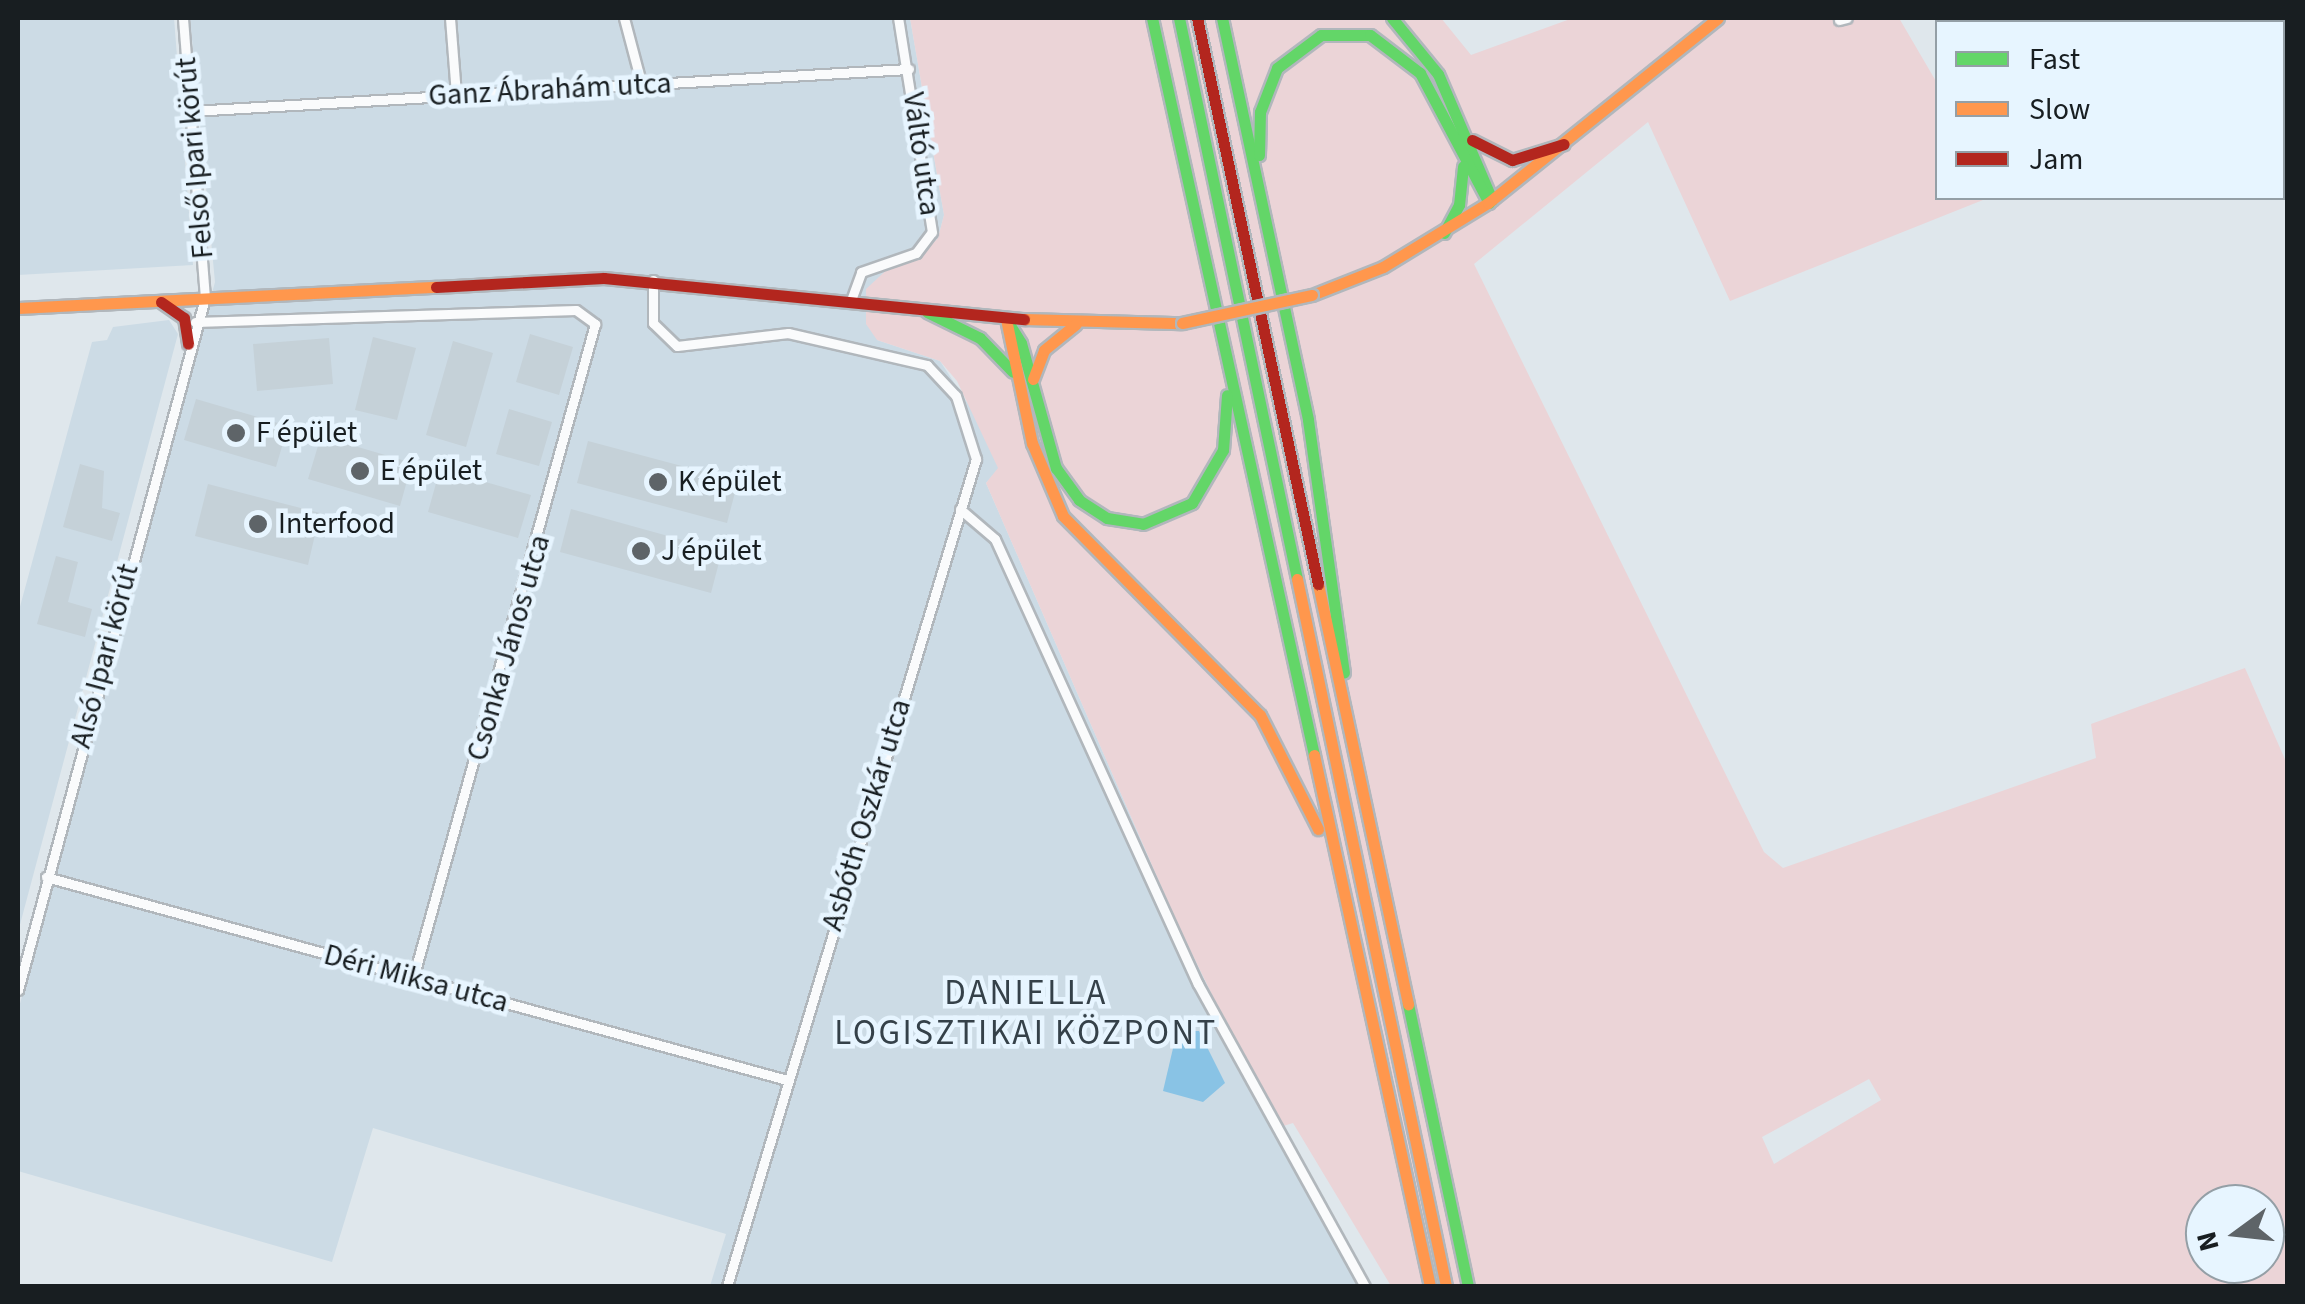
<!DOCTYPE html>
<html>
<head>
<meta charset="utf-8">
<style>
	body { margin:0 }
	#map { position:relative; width:2305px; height:1304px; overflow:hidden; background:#dfe7ec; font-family:"Source Sans 3",sans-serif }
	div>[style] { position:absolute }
	.built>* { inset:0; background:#ccdbe5 }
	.green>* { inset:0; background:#ebd4d7 }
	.water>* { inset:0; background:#89c3e5 }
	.building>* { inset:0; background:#c5d1d8 }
	.roads { filter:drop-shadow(2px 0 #b1b7bc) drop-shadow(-2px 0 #b1b7bc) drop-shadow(0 2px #b1b7bc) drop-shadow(0 -2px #b1b7bc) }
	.street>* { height:9px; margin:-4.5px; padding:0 4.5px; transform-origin:4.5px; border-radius:4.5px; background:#fafbfc }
	.fast>* { height:11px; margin:-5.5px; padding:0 5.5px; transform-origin:5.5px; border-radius:5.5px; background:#63d668 }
	.slow>* { height:11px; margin:-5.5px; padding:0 5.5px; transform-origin:5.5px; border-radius:5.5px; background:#ff974d }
	.jam>* { height:11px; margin:-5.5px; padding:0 5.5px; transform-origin:5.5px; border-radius:5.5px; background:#b3261e }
	.bridges { filter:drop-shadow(2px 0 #b1b7bc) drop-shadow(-2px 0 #b1b7bc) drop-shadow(0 2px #b1b7bc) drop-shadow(0 -2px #b1b7bc) }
	.slow-bridge>* { height:11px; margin:-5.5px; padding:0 5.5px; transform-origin:5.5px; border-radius:5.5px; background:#ff974d }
	.dots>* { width:28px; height:28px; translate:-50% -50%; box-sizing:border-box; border:5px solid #e7f5ff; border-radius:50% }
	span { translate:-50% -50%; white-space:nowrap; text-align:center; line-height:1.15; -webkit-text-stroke:9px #e7f5ff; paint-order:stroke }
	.street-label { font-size:30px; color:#181e21 }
	.poi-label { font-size:30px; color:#181e21 }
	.left { translate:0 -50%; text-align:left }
	.quarter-label { font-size:35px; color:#354149; letter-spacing:2.5px }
	.frame { position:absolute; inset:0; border:20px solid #181e21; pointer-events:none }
	.legend { position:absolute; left:1935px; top:20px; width:350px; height:180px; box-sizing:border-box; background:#e7f5ff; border:2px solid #949fa6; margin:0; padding:12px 18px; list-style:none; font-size:30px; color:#181e21 }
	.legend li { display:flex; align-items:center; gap:20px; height:50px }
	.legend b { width:50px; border:2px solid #949fa6 }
	.north { position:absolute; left:2185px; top:1184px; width:100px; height:100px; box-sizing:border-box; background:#e7f5ff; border:2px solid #949fa6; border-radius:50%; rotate:255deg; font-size:28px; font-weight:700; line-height:40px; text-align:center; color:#181e21 }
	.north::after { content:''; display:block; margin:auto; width:35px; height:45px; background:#5e6468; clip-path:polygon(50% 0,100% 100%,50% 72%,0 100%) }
</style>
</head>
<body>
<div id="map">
	<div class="built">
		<i style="clip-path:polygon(18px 18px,174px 18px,193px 265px,18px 275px)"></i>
		<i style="clip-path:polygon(190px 18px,910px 18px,944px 215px,938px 238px,917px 260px,893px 265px,877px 340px,940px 361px,972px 410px,999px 468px,986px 483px,1178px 925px,1277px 1128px,1369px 1286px,710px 1286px,726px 1234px,373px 1128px,332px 1262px,18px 1171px,18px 1011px,215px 282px)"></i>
		<i style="clip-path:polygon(169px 320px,178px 334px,18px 932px,18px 614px,92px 342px,107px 340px,113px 327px)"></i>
	</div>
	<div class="green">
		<i style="clip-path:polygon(evenodd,910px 18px,1441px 18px,1471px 55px,1573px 18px,1899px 18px,1937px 83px,1938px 198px,1988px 198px,1730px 301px,1648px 122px,1474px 264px,1764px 852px,1783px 868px,2096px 758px,2091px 724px,2245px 668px,2287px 764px,2287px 1286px,1391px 1286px,1293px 1123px,1277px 1128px,1178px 925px,986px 483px,998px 468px,957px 381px,940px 361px,877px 340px,866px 324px,866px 289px,893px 264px,917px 260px,938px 238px,944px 215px,910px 18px,1869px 1079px,1881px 1100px,1774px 1164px,1762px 1137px,1869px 1079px,910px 18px,2205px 1204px,2265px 1204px,2265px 1264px,2205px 1264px,2205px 1204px)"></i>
	</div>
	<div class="water">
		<i style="clip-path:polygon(1187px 1031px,1199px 1031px,1225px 1083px,1203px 1102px,1163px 1091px,1174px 1044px)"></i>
	</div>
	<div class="building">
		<i style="clip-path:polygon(530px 334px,573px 347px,559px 395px,516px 382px)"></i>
		<i style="clip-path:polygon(373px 337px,416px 348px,397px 420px,355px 410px)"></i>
		<i style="clip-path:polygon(329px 338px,333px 384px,257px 391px,253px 344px)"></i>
		<i style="clip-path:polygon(453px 341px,493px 353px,466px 447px,426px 435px)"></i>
		<i style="clip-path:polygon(196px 399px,288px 426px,276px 467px,184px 440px)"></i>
		<i style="clip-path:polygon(509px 409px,552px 422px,539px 466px,496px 454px)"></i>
		<i style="clip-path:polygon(321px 436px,412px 463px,400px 506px,308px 479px)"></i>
		<i style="clip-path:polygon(588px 441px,738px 481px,727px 523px,577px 483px)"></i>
		<i style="clip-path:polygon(80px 464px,104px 471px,102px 508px,120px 513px,112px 541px,63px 527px)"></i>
		<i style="clip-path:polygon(440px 469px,531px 495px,518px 538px,428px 512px)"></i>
		<i style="clip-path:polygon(208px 484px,320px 513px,308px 565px,195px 536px)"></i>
		<i style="clip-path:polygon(571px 509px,722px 551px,711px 593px,560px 552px)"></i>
		<i style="clip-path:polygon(56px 556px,78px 562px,68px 602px,92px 609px,85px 637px,37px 624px)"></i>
	</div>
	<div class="roads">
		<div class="street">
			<i style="left:450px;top:18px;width:76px;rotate:85.5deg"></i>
			<i style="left:624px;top:18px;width:70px;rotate:75.2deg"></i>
			<i style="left:1839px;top:20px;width:8px;rotate:-14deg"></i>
			<i style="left:191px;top:111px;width:719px;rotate:-3.35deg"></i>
			<i style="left:653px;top:280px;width:43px;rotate:90deg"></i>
			<i style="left:653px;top:323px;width:33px;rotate:44deg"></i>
			<i style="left:677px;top:346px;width:112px;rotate:-6.7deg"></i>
			<i style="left:788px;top:333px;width:143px;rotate:13deg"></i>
			<i style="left:927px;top:365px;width:42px;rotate:46.9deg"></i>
			<i style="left:956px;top:396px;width:66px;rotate:72.4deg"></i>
			<i style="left:976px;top:459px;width:864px;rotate:106.76deg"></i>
			<i style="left:850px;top:303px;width:33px;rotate:-70deg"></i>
			<i style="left:861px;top:272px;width:58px;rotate:-19.1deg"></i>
			<i style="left:916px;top:253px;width:26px;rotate:-53deg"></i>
			<i style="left:932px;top:232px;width:217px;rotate:-99deg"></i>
			<i style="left:195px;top:322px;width:381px;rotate:-1.8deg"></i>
			<i style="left:576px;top:310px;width:24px;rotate:36deg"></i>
			<i style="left:595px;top:324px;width:679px;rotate:105.55deg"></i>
			<i style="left:960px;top:509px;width:46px;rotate:40.6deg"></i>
			<i style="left:995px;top:539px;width:489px;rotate:65.5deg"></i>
			<i style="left:1198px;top:984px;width:345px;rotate:61.1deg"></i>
			<i style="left:46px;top:877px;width:768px;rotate:15.32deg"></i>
			<i style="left:18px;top:990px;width:717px;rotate:-74.88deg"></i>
			<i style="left:205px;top:298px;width:281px;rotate:-94.5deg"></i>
		</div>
		<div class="fast">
			<i style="left:1152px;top:18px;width:755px;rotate:77.6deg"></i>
			<i style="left:1179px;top:18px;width:573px;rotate:78.12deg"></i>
			<i style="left:1222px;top:18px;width:411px;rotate:77.9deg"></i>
			<i style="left:1308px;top:420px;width:255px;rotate:81.9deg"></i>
			<i style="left:1392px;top:18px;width:72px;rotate:50.6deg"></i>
			<i style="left:1438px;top:74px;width:137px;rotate:66.8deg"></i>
			<i style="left:1259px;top:155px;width:43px;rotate:-88.7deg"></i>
			<i style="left:1260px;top:112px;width:47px;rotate:-68.9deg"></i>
			<i style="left:1277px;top:68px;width:55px;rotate:-36.9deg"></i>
			<i style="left:1321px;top:35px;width:49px"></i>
			<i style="left:1370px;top:35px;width:63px;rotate:37.2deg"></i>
			<i style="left:1420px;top:73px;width:147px;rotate:62deg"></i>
			<i style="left:1444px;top:233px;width:32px;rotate:-62deg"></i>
			<i style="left:1459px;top:205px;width:39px;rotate:-84deg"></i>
			<i style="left:927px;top:312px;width:59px;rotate:26.1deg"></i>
			<i style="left:980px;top:338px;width:47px;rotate:45.9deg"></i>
			<i style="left:1006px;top:319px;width:28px;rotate:58deg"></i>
			<i style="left:1021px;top:343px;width:130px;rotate:74.4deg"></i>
			<i style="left:1056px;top:468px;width:39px;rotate:54deg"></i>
			<i style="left:1079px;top:500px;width:33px;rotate:33deg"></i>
			<i style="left:1107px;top:518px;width:36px;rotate:9deg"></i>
			<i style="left:1143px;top:524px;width:53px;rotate:-23.2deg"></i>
			<i style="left:1192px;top:503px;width:61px;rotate:-59.7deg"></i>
			<i style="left:1223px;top:450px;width:55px;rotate:-85.8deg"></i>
			<i style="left:1408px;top:1004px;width:288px;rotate:78deg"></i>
		</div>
		<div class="slow">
			<i style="left:1312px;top:295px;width:76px;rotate:-21.5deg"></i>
			<i style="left:1383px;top:267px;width:123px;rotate:-31.4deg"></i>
			<i style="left:1488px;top:203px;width:295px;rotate:-38.8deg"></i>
			<i style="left:18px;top:308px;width:419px;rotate:-2.9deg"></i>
			<i style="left:1006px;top:319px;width:127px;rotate:78.2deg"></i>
			<i style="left:1032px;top:443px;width:79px;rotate:67deg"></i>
			<i style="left:1063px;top:516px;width:280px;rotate:45.3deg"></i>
			<i style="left:1260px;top:715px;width:128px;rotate:63deg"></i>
			<i style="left:1024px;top:319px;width:158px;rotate:1.5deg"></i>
			<i style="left:1033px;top:379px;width:31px;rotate:-69deg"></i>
			<i style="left:1044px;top:350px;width:41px;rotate:-39.1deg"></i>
			<i style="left:1297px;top:579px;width:723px;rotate:78.1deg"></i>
			<i style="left:1318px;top:584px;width:430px;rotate:77.9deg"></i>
			<i style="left:1314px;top:755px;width:544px;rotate:77.68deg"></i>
		</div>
		<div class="jam">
			<i style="left:1197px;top:18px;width:579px;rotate:77.93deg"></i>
			<i style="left:1472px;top:140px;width:45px;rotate:26.6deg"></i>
			<i style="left:1512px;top:160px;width:54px;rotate:-17.1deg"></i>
			<i style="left:436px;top:287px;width:168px;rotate:-3.1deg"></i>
			<i style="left:604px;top:278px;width:422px;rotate:5.6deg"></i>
			<i style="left:161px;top:302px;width:28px;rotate:35deg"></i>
			<i style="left:184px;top:318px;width:26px;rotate:81deg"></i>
		</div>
	</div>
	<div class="bridges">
		<div class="slow-bridge">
			<i style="left:1182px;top:323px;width:133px;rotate:-12.2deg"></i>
		</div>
	</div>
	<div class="dots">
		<i style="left:236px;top:433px;background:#5e6468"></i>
		<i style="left:360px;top:471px;background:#5e6468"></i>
		<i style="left:658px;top:482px;background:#5e6468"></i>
		<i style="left:258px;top:524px;background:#5e6468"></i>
		<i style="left:641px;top:551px;background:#5e6468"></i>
	</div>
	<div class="street-label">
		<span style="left:550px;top:90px;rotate:-3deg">Ganz Ábrahám utca</span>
		<span style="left:921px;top:154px;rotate:82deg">Váltó utca</span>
		<span style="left:195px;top:158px;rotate:-95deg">Felső Ipari körút</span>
		<span style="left:509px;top:648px;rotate:-74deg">Csonka János utca</span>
		<span style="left:105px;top:656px;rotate:-75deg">Alsó Ipari körút</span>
		<span style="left:867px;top:815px;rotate:-73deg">Asbóth Oszkár utca</span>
		<span style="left:416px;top:979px;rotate:15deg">Déri Miksa utca</span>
	</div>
	<div class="poi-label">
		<span class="left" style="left:256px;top:433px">F épület</span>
		<span class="left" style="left:380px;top:471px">E épület</span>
		<span class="left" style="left:678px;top:482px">K épület</span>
		<span class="left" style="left:278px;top:524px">Interfood</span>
		<span class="left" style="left:661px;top:551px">J épület</span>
	</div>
	<div class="quarter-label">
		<span style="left:1026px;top:1013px">DANIELLA<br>LOGISZTIKAI KÖZPONT</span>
	</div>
	<div class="frame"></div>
	<ul class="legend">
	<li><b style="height:12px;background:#63d668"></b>Fast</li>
	<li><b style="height:12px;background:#ff974d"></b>Slow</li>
	<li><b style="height:12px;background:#b3261e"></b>Jam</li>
	</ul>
	<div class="north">N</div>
</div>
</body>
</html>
